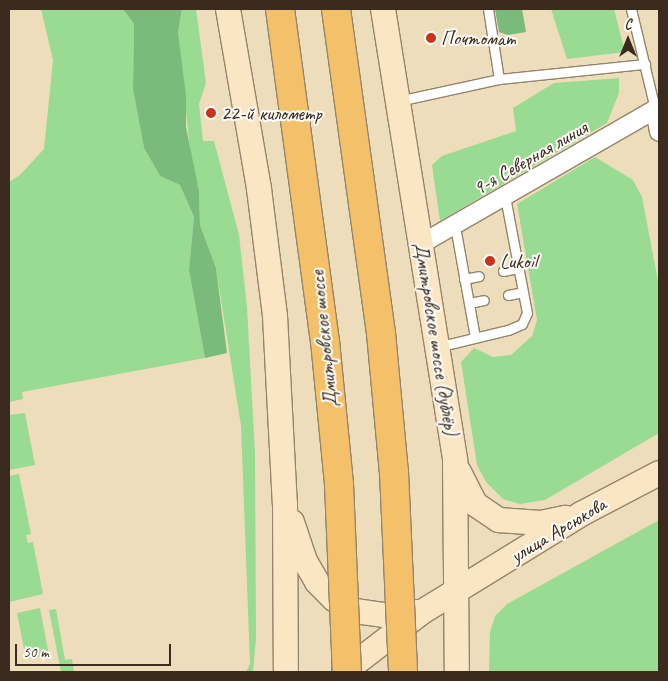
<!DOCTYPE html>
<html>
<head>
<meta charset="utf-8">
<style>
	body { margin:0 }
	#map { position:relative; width:668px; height:681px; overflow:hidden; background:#eeddba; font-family:Caveat,sans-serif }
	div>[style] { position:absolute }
	.green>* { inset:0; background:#99db92 }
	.forest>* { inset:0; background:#7abb7c }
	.roads { filter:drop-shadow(1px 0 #94846c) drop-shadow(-1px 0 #94846c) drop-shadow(0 1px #94846c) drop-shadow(0 -1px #94846c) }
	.lane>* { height:9px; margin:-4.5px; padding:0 4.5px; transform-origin:4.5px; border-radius:4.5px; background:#fff }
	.street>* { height:18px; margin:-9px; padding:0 9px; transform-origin:9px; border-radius:9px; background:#fff }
	.secondary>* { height:24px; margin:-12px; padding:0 12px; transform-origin:12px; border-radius:12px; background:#fbe6c3 }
	.bridges { filter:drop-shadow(1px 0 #94846c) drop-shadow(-1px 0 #94846c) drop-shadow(0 1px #94846c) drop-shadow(0 -1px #94846c) }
	.highway-bridge>* { height:28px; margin:-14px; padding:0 14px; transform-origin:14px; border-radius:14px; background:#f4c16a }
	.dots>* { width:14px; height:14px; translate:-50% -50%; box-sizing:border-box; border:2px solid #fdfcf7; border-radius:50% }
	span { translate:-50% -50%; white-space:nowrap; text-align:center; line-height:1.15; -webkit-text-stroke:4px #fdfcf7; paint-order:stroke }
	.poi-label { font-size:20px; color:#3b2a1e }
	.left { translate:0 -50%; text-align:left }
	.street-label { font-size:20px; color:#3b2a1e }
	.frame { position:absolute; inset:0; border:10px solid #3b2a1e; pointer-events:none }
	.north { position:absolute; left:603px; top:15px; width:50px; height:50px; -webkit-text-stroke:4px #fdfcf7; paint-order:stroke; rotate:0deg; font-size:14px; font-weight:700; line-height:20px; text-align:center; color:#3b2a1e }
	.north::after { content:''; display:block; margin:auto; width:18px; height:22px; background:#3b2a1e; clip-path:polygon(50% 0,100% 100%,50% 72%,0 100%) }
	.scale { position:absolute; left:15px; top:644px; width:156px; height:22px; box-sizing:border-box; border:2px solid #3b2a1e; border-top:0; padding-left:6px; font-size:15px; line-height:18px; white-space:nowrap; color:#3b2a1e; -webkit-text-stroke:4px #fdfcf7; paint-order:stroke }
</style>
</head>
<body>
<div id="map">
	<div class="green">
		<i style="clip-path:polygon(41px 9px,123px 9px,134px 24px,133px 89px,144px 148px,160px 176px,180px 185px,194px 217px,189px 270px,205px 358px,22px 392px,23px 399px,9px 402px,9px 182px,20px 175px,44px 149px,53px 60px)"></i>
		<i style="clip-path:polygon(182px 9px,196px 9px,206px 83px,199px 104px,203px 141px,214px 141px,239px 235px,247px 307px,255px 453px,256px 638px,253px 672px,246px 672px,250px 664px,241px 426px,216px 268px,200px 225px,199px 191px,191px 160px,178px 32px)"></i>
		<i style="clip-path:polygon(551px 9px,614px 9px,625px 52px,567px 59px)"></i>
		<i style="clip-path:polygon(619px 78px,619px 93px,607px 123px,440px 221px,432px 165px,442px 156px,516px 131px,513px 108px,554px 83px)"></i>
		<i style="clip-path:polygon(595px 157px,633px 180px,642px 197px,659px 286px,659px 433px,545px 500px,520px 504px,503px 499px,486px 482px,477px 465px,461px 362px,474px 348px,493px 357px,511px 355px,532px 336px,537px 320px,517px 204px)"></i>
		<i style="clip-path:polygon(25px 413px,35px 465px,9px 470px,9px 415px)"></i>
		<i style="clip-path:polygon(19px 474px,31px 534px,26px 535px,28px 543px,33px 542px,43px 594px,9px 602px,9px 476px)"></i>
		<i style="clip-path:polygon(659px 520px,659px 672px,489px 672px,490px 632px,495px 616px,507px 604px)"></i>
		<i style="clip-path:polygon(40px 608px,49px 655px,26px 659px,17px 613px)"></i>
		<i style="clip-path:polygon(56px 609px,65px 660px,72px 659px,74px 672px,61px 672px,49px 610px)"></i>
	</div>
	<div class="forest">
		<i style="clip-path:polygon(123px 9px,182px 9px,178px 32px,186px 96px,186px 127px,199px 191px,200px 225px,216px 268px,227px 353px,205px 358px,189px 270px,194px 217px,180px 185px,160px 176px,144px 148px,133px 89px,134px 24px)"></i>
		<i style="clip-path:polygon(495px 9px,522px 9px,526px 32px,508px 35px,499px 32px)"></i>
	</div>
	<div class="roads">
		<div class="lane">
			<i style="left:488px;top:9px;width:71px;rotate:81.1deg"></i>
			<i style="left:631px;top:9px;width:103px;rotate:76.5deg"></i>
			<i style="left:398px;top:101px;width:103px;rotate:-12.3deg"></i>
			<i style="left:499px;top:79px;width:147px;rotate:-5.9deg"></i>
			<i style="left:455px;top:226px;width:113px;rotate:79.8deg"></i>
			<i style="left:503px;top:271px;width:15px;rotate:-11deg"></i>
			<i style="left:464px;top:279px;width:15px;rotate:-11deg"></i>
			<i style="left:508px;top:295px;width:15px;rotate:-11deg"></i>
			<i style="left:469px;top:303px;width:15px;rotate:-11deg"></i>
			<i style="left:437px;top:347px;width:73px;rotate:-13.5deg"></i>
			<i style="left:508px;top:330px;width:15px;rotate:-23deg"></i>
			<i style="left:522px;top:324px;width:12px;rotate:-66deg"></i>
			<i style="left:527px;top:313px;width:118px;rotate:-100.7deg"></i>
		</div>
		<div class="street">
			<i style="left:655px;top:109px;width:23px;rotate:80deg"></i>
			<i style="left:421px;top:244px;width:275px;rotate:-29.9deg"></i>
		</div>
		<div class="secondary">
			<i style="left:228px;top:9px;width:183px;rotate:80.2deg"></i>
			<i style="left:259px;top:189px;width:128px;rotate:82.8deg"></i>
			<i style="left:275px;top:316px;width:188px;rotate:87deg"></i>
			<i style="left:285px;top:504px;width:168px;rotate:89.7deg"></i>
			<i style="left:383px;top:9px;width:458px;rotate:80.9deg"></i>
			<i style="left:455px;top:461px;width:211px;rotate:89.5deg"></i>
			<i style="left:459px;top:472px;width:36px;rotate:63deg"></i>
			<i style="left:475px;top:504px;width:29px;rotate:34deg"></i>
			<i style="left:499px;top:520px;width:42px;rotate:4.1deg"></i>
			<i style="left:541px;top:523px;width:25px;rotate:-12deg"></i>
			<i style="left:292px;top:522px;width:41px;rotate:71.6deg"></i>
			<i style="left:305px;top:561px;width:24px;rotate:60deg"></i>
			<i style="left:317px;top:582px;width:24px;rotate:45deg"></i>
			<i style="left:334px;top:599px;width:24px;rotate:30deg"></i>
			<i style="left:355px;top:611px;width:28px;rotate:8deg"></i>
			<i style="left:383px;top:615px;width:35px;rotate:-5deg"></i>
			<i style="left:344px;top:672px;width:98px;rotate:-37.6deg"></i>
			<i style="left:422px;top:612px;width:187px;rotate:-31.6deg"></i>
			<i style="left:581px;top:514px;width:88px;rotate:-27.7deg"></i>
		</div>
	</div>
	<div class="bridges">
		<div class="highway-bridge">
			<i style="left:280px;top:9px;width:335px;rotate:82.3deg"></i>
			<i style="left:325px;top:341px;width:144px;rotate:84.4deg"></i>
			<i style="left:339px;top:484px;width:188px;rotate:87.6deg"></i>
			<i style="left:336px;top:9px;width:327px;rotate:82.1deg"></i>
			<i style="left:381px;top:333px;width:140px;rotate:84.7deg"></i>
			<i style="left:394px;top:472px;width:200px;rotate:87.4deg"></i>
		</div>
	</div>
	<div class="dots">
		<i style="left:431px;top:38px;background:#c8321e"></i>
		<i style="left:211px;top:113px;background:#c8321e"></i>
		<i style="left:490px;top:261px;background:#c8321e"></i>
	</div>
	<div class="poi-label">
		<span class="left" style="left:441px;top:38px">Почтомат</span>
		<span class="left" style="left:221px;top:113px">22-й километр</span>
		<span class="left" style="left:500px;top:261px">Lukoil</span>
	</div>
	<div class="street-label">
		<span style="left:530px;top:158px;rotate:-30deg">9-я Северная линия</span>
		<span style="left:324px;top:339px;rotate:-96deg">Дмитровское шоссе</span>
		<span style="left:436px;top:339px;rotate:81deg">Дмитровское шоссе (дублёр)</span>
		<span style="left:558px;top:530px;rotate:-31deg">улица Арсюкова</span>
	</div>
	<div class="frame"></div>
	<div class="north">С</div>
	<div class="scale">50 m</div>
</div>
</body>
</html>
